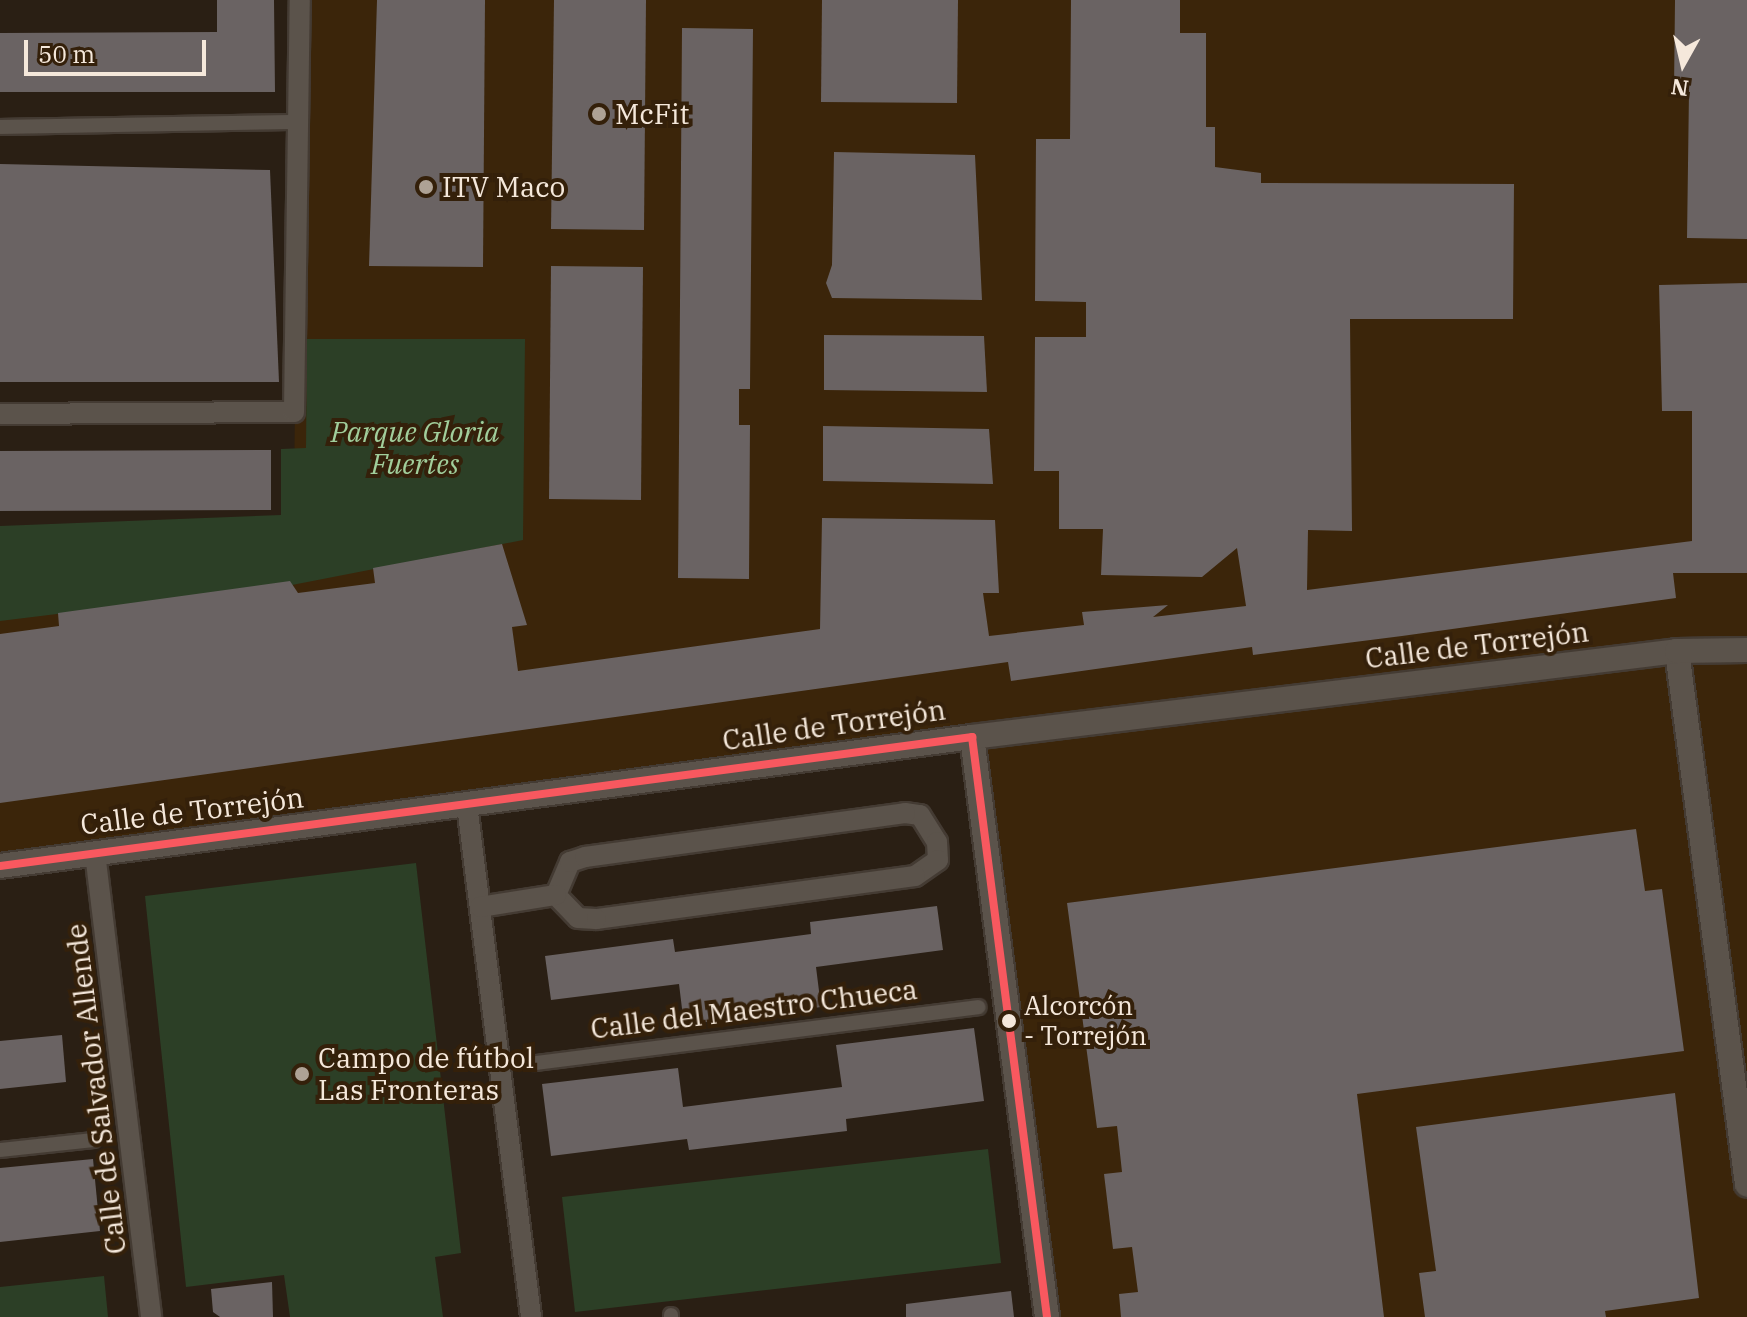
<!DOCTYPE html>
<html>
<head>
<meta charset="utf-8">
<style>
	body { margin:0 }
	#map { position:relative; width:1747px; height:1317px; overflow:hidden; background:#2a1f14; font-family:"IBM Plex Serif",serif }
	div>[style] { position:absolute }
	.built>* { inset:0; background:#3b250a }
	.green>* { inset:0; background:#2c3f26 }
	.building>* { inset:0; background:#6a6363 }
	.roads { filter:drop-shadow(2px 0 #443b33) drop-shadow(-2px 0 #443b33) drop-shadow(0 2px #443b33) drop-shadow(0 -2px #443b33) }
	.pedestrian>* { height:14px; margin:-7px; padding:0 7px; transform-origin:7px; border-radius:7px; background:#5b534b }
	.minor>* { height:20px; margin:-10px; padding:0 10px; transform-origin:10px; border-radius:10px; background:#5b534b }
	.tertiary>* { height:24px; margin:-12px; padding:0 12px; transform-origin:12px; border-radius:12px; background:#5b534b }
	.bus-1>* { height:8px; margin:-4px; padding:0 4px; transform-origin:4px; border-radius:4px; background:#f8585f }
	.dots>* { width:22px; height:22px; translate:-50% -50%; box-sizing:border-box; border:4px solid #34200a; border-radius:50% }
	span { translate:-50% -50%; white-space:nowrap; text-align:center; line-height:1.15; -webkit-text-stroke:8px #34200a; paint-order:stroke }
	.bus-label { font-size:26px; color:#f5e8db }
	.left { translate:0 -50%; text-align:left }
	.poi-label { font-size:28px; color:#f5e8db }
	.park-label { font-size:28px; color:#a1ce9b; font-style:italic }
	.street-label { font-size:28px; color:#f5e8db }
	.north { position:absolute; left:1643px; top:24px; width:80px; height:80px; -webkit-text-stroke:6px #34200a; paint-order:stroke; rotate:188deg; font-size:22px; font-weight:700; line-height:32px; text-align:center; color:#f5e8db }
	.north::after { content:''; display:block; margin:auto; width:28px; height:36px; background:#f5e8db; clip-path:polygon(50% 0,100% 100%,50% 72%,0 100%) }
	.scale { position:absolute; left:24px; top:40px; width:182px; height:36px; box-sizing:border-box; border:4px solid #f5e8db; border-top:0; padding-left:10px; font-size:24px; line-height:28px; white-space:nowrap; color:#f5e8db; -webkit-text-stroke:6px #34200a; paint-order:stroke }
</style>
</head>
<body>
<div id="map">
	<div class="built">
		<i style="clip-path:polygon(300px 0,1747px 0,1747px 1317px,1047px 1317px,972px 737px,0 866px,0 607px,293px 569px)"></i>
	</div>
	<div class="green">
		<i style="clip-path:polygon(307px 339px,525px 339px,523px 540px,292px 585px,0 621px,0 526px,281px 515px,281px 449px,306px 448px)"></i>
		<i style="clip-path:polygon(416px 863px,461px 1253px,435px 1257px,443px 1317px,290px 1317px,284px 1275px,186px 1287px,145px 896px)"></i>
		<i style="clip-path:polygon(988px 1149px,1001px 1263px,575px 1312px,562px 1197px)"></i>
		<i style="clip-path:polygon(104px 1276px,108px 1317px,0 1317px,0 1287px)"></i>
	</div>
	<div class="building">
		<i style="clip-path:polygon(217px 0,274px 0,275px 92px,0 92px,0 33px,217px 32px)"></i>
		<i style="clip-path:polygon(377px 0,485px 0,483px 267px,369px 266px)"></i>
		<i style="clip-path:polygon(554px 0,646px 0,644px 230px,551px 229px)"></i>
		<i style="clip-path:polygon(822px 0,958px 0,957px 103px,821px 102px)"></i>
		<i style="clip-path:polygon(1071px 0,1180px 0,1180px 33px,1206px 33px,1206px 127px,1215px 127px,1215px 167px,1261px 173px,1261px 183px,1514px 184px,1513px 319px,1350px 319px,1352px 531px,1308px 530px,1307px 590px,1692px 541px,1692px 411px,1662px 411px,1659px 285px,1747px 283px,1747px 573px,1673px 573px,1676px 598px,1402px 636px,1253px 655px,1252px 647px,1011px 681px,1008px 662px,0 803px,0 634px,59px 626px,58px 613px,290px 581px,298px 593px,375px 583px,373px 568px,502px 544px,527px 625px,512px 627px,518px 671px,820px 629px,822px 518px,995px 520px,999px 593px,983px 593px,989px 636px,1084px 625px,1082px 612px,1168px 605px,1153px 617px,1246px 606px,1237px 548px,1202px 577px,1101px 575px,1103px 529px,1059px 529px,1059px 471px,1034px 471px,1035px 337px,1086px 337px,1086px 302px,1035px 301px,1036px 139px,1070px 139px)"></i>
		<i style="clip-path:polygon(1675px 0,1747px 0,1747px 239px,1687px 238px,1689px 90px,1674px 89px)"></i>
		<i style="clip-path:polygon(682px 28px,753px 29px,750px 389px,739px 389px,739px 425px,750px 425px,749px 579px,678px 578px)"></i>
		<i style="clip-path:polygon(834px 152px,975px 155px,982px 300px,832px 298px,826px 283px,832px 265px)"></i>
		<i style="clip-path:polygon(0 164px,270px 170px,279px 382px,0 382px)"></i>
		<i style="clip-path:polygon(551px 266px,643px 267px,641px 500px,549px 499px)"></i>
		<i style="clip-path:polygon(824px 335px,984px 336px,987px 392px,824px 390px)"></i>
		<i style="clip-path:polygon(823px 426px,989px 429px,993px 484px,823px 481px)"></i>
		<i style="clip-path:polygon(271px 450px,271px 510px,0 511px,0 451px)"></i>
		<i style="clip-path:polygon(1636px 829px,1645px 891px,1662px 889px,1684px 1051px,1357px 1094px,1384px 1317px,1121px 1317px,1119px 1294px,1138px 1292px,1132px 1247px,1113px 1249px,1104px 1174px,1122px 1172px,1117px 1126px,1097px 1128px,1067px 903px)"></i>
		<i style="clip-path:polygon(937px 906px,943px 950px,816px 967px,821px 1007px,684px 1025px,679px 984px,551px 1000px,545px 956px,673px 939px,675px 952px,811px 934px,810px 922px)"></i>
		<i style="clip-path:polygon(974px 1028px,984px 1101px,846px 1119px,847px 1131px,689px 1150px,687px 1139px,551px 1156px,542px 1084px,678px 1068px,683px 1107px,842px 1087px,836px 1045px)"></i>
		<i style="clip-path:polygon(62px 1035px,66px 1082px,0 1089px,0 1041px)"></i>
		<i style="clip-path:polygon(1675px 1093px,1699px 1298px,1605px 1311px,1606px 1317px,1425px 1317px,1419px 1273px,1436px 1271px,1416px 1127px)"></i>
		<i style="clip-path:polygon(93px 1159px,100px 1231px,0 1242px,0 1168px)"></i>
		<i style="clip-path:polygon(272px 1282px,273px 1317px,220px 1317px,213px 1312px,211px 1289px)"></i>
		<i style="clip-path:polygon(1011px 1291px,1014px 1317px,906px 1317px,906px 1304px)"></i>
	</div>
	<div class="roads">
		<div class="pedestrian">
			<i style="left:0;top:127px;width:298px;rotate:-1deg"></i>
			<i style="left:536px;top:1063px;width:446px;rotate:-7.2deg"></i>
			<i style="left:0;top:1150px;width:94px;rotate:-6.1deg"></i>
			<i style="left:671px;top:1315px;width:2px;rotate:90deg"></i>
		</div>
		<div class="minor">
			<i style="left:0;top:414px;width:294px;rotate:-0.4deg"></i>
			<i style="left:294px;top:412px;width:412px;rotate:-89.2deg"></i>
			<i style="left:467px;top:805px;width:516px;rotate:82.87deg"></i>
			<i style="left:905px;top:813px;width:15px;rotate:8deg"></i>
			<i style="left:920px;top:815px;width:32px;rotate:58deg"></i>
			<i style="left:937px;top:842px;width:18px;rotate:87deg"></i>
			<i style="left:938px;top:860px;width:28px;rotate:145deg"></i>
			<i style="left:915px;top:876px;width:322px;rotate:172.3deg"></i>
			<i style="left:596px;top:919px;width:18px;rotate:-177deg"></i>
			<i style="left:578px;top:918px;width:32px;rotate:-134deg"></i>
			<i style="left:556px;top:895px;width:36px;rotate:-67deg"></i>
			<i style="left:570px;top:862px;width:16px;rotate:-18deg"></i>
			<i style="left:585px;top:857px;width:323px;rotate:-7.8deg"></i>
			<i style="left:95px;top:853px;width:467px;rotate:83.1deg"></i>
			<i style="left:480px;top:907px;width:77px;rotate:-9deg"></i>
		</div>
		<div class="tertiary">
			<i style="left:1677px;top:651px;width:538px;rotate:82.52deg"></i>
			<i style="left:972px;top:737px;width:585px;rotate:82.63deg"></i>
			<i style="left:0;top:866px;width:981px;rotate:-7.56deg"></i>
			<i style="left:972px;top:737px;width:710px;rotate:-6.95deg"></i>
			<i style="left:1677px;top:651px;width:70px;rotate:-0.8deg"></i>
		</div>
	</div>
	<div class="bus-1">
		<i style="left:972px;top:737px;width:585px;rotate:82.63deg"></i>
		<i style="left:0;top:866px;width:981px;rotate:-7.56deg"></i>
	</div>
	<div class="dots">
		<i style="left:599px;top:114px;background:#aea295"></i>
		<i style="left:426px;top:187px;background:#aea295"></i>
		<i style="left:1009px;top:1021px;background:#f5e8db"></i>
		<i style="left:302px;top:1074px;background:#aea295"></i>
	</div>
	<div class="bus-label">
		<span class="left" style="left:1024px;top:1021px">Alcorcón<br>- Torrejón</span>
	</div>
	<div class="poi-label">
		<span class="left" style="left:615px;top:114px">McFit</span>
		<span class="left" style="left:442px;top:187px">ITV Maco</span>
		<span class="left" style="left:318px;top:1074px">Campo de fútbol<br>Las Fronteras</span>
	</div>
	<div class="park-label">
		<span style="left:415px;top:448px">Parque Gloria<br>Fuertes</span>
	</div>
	<div class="street-label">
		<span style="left:1477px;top:645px;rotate:-7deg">Calle de Torrejón</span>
		<span style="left:834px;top:725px;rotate:-8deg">Calle de Torrejón</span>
		<span style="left:192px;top:811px;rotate:-7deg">Calle de Torrejón</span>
		<span style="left:754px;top:1009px;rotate:-7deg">Calle del Maestro Chueca</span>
		<span style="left:96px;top:1089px;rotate:-97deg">Calle de Salvador Allende</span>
	</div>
	<div class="north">N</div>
	<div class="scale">50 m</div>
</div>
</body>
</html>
